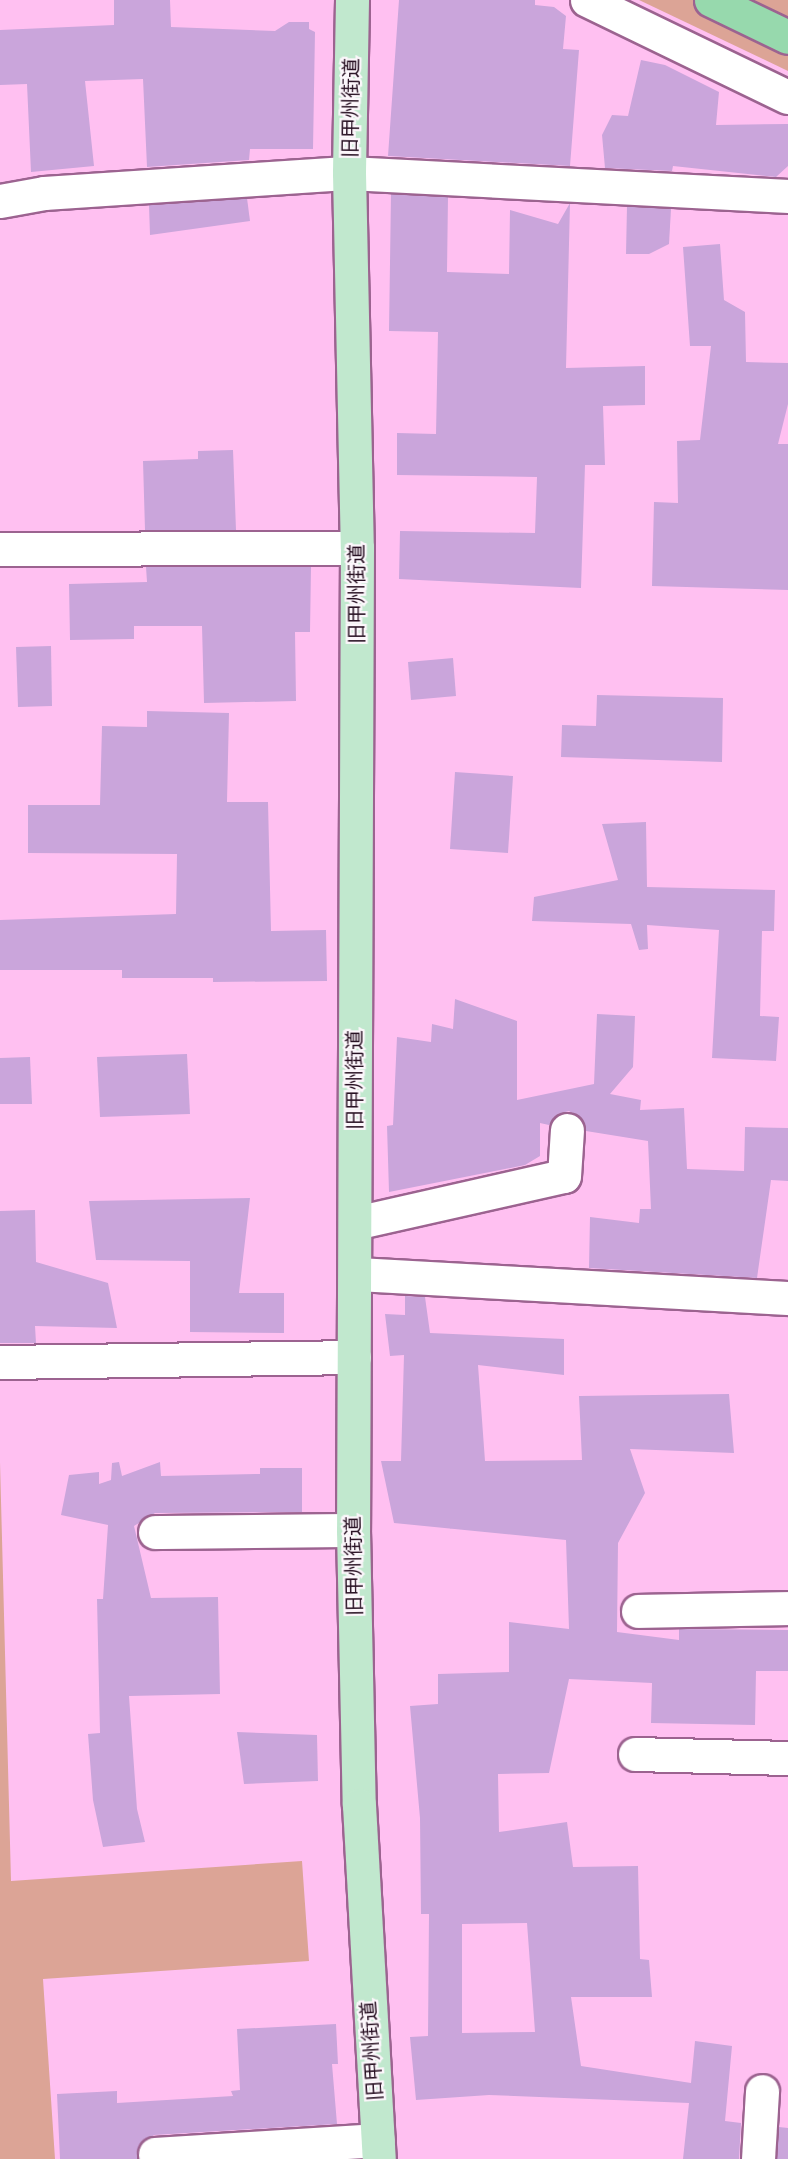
<!DOCTYPE html>
<html>
<head>
<meta charset="utf-8">
<style>
	body { margin:0 }
	#map { position:relative; width:788px; height:2159px; overflow:hidden; background:#ffc0f1; font-family:"Libre Baskerville","Noto Sans JP",serif }
	div>[style] { position:absolute }
	.green>* { inset:0; background:#dca496 }
	.building>* { inset:0; background:#caa5db }
	.roads { filter:drop-shadow(2px 0 #9c6390) drop-shadow(-2px 0 #9c6390) drop-shadow(0 2px #9c6390) drop-shadow(0 -2px #9c6390) }
	.minor>* { height:33px; margin:-16.5px; padding:0 16.5px; transform-origin:16.5px; border-radius:16.5px; background:#fff }
	.major>* { height:33px; margin:-16.5px; padding:0 16.5px; transform-origin:16.5px; border-radius:16.5px; background:#c1e8ce }
	.highway>* { height:33px; margin:-16.5px; padding:0 16.5px; transform-origin:16.5px; border-radius:16.5px; background:#97d9ad }
	span { translate:-50% -50%; white-space:nowrap; text-align:center; line-height:1.15; -webkit-text-stroke:4.5px #fcf6fb; paint-order:stroke }
	.street-label { font-size:20px; color:#281123 }
</style>
</head>
<body>
<div id="map">
	<div class="green">
		<i style="clip-path:polygon(639px 0,788px 0,788px 71px)"></i>
		<i style="clip-path:polygon(0 1462px,11px 1881px,302px 1861px,309px 1961px,43px 1979px,55px 2159px,0 2159px)"></i>
	</div>
	<div class="building">
		<i style="clip-path:polygon(114px 0,170px 0,171px 27px,275px 31px,289px 22px,309px 22px,309px 29px,315px 32px,313px 149px,250px 149px,249px 160px,147px 167px,143px 79px,85px 81px,94px 166px,31px 172px,27px 84px,0 85px,0 30px,114px 25px)"></i>
		<i style="clip-path:polygon(399px 0,535px 0,535px 5px,554px 7px,566px 16px,563px 49px,579px 50px,570px 166px,388px 156px)"></i>
		<i style="clip-path:polygon(641px 60px,665px 65px,719px 92px,716px 125px,788px 124px,788px 166px,776px 177px,673px 166px,672px 171px,605px 168px,602px 135px,612px 115px,628px 116px)"></i>
		<i style="clip-path:polygon(391px 194px,448px 197px,447px 272px,509px 274px,510px 210px,558px 224px,570px 203px,566px 368px,645px 366px,645px 405px,603px 406px,605px 465px,585px 465px,581px 588px,399px 579px,400px 531px,535px 533px,537px 477px,397px 475px,397px 433px,436px 434px,438px 332px,389px 331px)"></i>
		<i style="clip-path:polygon(247px 198px,250px 221px,150px 235px,149px 205px)"></i>
		<i style="clip-path:polygon(627px 206px,671px 209px,669px 244px,649px 254px,626px 254px)"></i>
		<i style="clip-path:polygon(720px 244px,724px 300px,745px 312px,746px 362px,788px 363px,788px 404px,778px 444px,788px 444px,788px 590px,652px 586px,654px 502px,678px 503px,677px 441px,700px 440px,711px 346px,690px 346px,683px 247px)"></i>
		<i style="clip-path:polygon(233px 450px,236px 530px,145px 530px,143px 461px,198px 459px,198px 451px)"></i>
		<i style="clip-path:polygon(146px 567px,311px 567px,310px 632px,295px 632px,296px 701px,204px 703px,202px 626px,134px 626px,134px 639px,70px 640px,69px 584px,147px 582px)"></i>
		<i style="clip-path:polygon(51px 646px,52px 706px,18px 707px,16px 647px)"></i>
		<i style="clip-path:polygon(453px 658px,456px 696px,411px 700px,408px 662px)"></i>
		<i style="clip-path:polygon(597px 695px,723px 698px,722px 762px,561px 757px,562px 725px,596px 726px)"></i>
		<i style="clip-path:polygon(147px 711px,229px 713px,227px 802px,268px 802px,271px 931px,326px 930px,327px 981px,213px 982px,213px 978px,122px 978px,122px 970px,0 970px,0 920px,176px 914px,177px 854px,28px 853px,28px 805px,100px 805px,102px 726px,147px 727px)"></i>
		<i style="clip-path:polygon(455px 772px,513px 776px,508px 853px,450px 849px)"></i>
		<i style="clip-path:polygon(646px 822px,647px 887px,775px 890px,774px 931px,762px 931px,760px 1016px,779px 1017px,776px 1061px,712px 1058px,719px 930px,647px 925px,648px 949px,639px 950px,631px 924px,532px 921px,534px 897px,618px 880px,602px 824px)"></i>
		<i style="clip-path:polygon(455px 999px,517px 1021px,517px 1100px,594px 1084px,597px 1014px,635px 1016px,633px 1067px,610px 1094px,641px 1100px,640px 1110px,684px 1108px,687px 1169px,744px 1171px,745px 1127px,788px 1128px,788px 1181px,771px 1180px,757px 1278px,589px 1268px,590px 1217px,639px 1223px,640px 1209px,651px 1209px,648px 1141px,586px 1131px,583px 1121px,569px 1111px,558px 1114px,549px 1125px,540px 1123px,540px 1156px,525px 1165px,389px 1192px,387px 1126px,393px 1125px,397px 1037px,431px 1042px,432px 1024px,453px 1029px)"></i>
		<i style="clip-path:polygon(187px 1054px,190px 1114px,100px 1117px,97px 1057px)"></i>
		<i style="clip-path:polygon(30px 1057px,32px 1104px,0 1104px,0 1058px)"></i>
		<i style="clip-path:polygon(250px 1198px,239px 1293px,284px 1293px,284px 1333px,190px 1332px,190px 1261px,96px 1260px,89px 1201px)"></i>
		<i style="clip-path:polygon(35px 1210px,36px 1262px,108px 1283px,117px 1328px,35px 1326px,36px 1343px,0 1343px,0 1211px)"></i>
		<i style="clip-path:polygon(evenodd,405px 1296px,425px 1297px,430px 1333px,564px 1339px,564px 1375px,478px 1365px,485px 1461px,582px 1460px,579px 1396px,729px 1394px,734px 1453px,630px 1449px,645px 1493px,618px 1543px,617px 1632px,679px 1640px,679px 1629px,788px 1630px,788px 1671px,756px 1671px,755px 1725px,651px 1723px,652px 1683px,569px 1679px,549px 1773px,498px 1774px,499px 1832px,567px 1822px,573px 1867px,638px 1866px,640px 1959px,649px 1960px,652px 1997px,571px 1997px,581px 2066px,691px 2083px,695px 2041px,732px 2046px,725px 2121px,741px 2123px,739px 2159px,683px 2159px,689px 2103px,489px 2095px,416px 2100px,410px 2037px,428px 2036px,429px 1914px,421px 1914px,420px 1818px,410px 1706px,438px 1704px,438px 1674px,509px 1672px,509px 1622px,569px 1629px,566px 1540px,394px 1523px,381px 1461px,401px 1461px,404px 1355px,390px 1356px,385px 1314px,405px 1315px,405px 1296px,527px 1923px,535px 2032px,462px 2033px,462px 1924px,527px 1923px)"></i>
		<i style="clip-path:polygon(119px 1462px,122px 1476px,160px 1462px,161px 1476px,260px 1474px,260px 1468px,302px 1468px,302px 1512px,155px 1513px,134px 1526px,151px 1598px,218px 1597px,220px 1694px,129px 1696px,137px 1809px,145px 1842px,103px 1847px,93px 1800px,88px 1734px,100px 1733px,97px 1599px,103px 1599px,108px 1525px,61px 1515px,69px 1475px,99px 1472px,99px 1484px,111px 1480px,112px 1463px)"></i>
		<i style="clip-path:polygon(237px 1732px,317px 1735px,318px 1781px,244px 1784px)"></i>
		<i style="clip-path:polygon(336px 2024px,338px 2064px,332px 2064px,337px 2124px,154px 2135px,139px 2145px,137px 2159px,60px 2159px,57px 2094px,117px 2091px,117px 2103px,233px 2096px,231px 2091px,240px 2090px,237px 2029px)"></i>
		<i style="clip-path:polygon(779px 2127px,788px 2128px,788px 2159px,777px 2159px)"></i>
	</div>
	<div class="roads">
		<div class="minor">
			<i style="left:587px;top:0;width:223px;rotate:25.8deg"></i>
			<i style="left:0;top:201px;width:45px;rotate:-10.3deg"></i>
			<i style="left:44px;top:193px;width:306px;rotate:-3.8deg"></i>
			<i style="left:349px;top:173px;width:440px;rotate:3deg"></i>
			<i style="left:0;top:549px;width:357px;rotate:-0.2deg"></i>
			<i style="left:355px;top:1223px;width:214px;rotate:-12.7deg"></i>
			<i style="left:564px;top:1176px;width:46px;rotate:-86.3deg"></i>
			<i style="left:356px;top:1274px;width:433px;rotate:3.2deg"></i>
			<i style="left:0;top:1362px;width:354px;rotate:-0.8deg"></i>
			<i style="left:155px;top:1532px;width:198px;rotate:-0.6deg"></i>
			<i style="left:638px;top:1611px;width:150px;rotate:-1.1deg"></i>
			<i style="left:635px;top:1754px;width:153px;rotate:1.5deg"></i>
			<i style="left:155px;top:2154px;width:223px;rotate:-3.6deg"></i>
			<i style="left:758px;top:2159px;width:68px;rotate:-86.6deg"></i>
		</div>
		<div class="major">
			<i style="left:352px;top:0;width:173px;rotate:91deg"></i>
			<i style="left:349px;top:173px;width:375px;rotate:88.8deg"></i>
			<i style="left:357px;top:548px;width:982px;rotate:90.23deg"></i>
			<i style="left:353px;top:1530px;width:275px;rotate:88.8deg"></i>
			<i style="left:359px;top:1805px;width:355px;rotate:86.8deg"></i>
		</div>
		<div class="highway">
			<i style="left:711px;top:0;width:85px;rotate:25.7deg"></i>
		</div>
	</div>
	<div class="street-label">
		<span style="left:351px;top:108px;rotate:-89deg">旧甲州街道</span>
		<span style="left:357px;top:594px;rotate:-90deg">旧甲州街道</span>
		<span style="left:355px;top:1080px;rotate:-90deg">旧甲州街道</span>
		<span style="left:354px;top:1566px;rotate:-91deg">旧甲州街道</span>
		<span style="left:372px;top:2051px;rotate:-94deg">旧甲州街道</span>
	</div>
</div>
</body>
</html>
